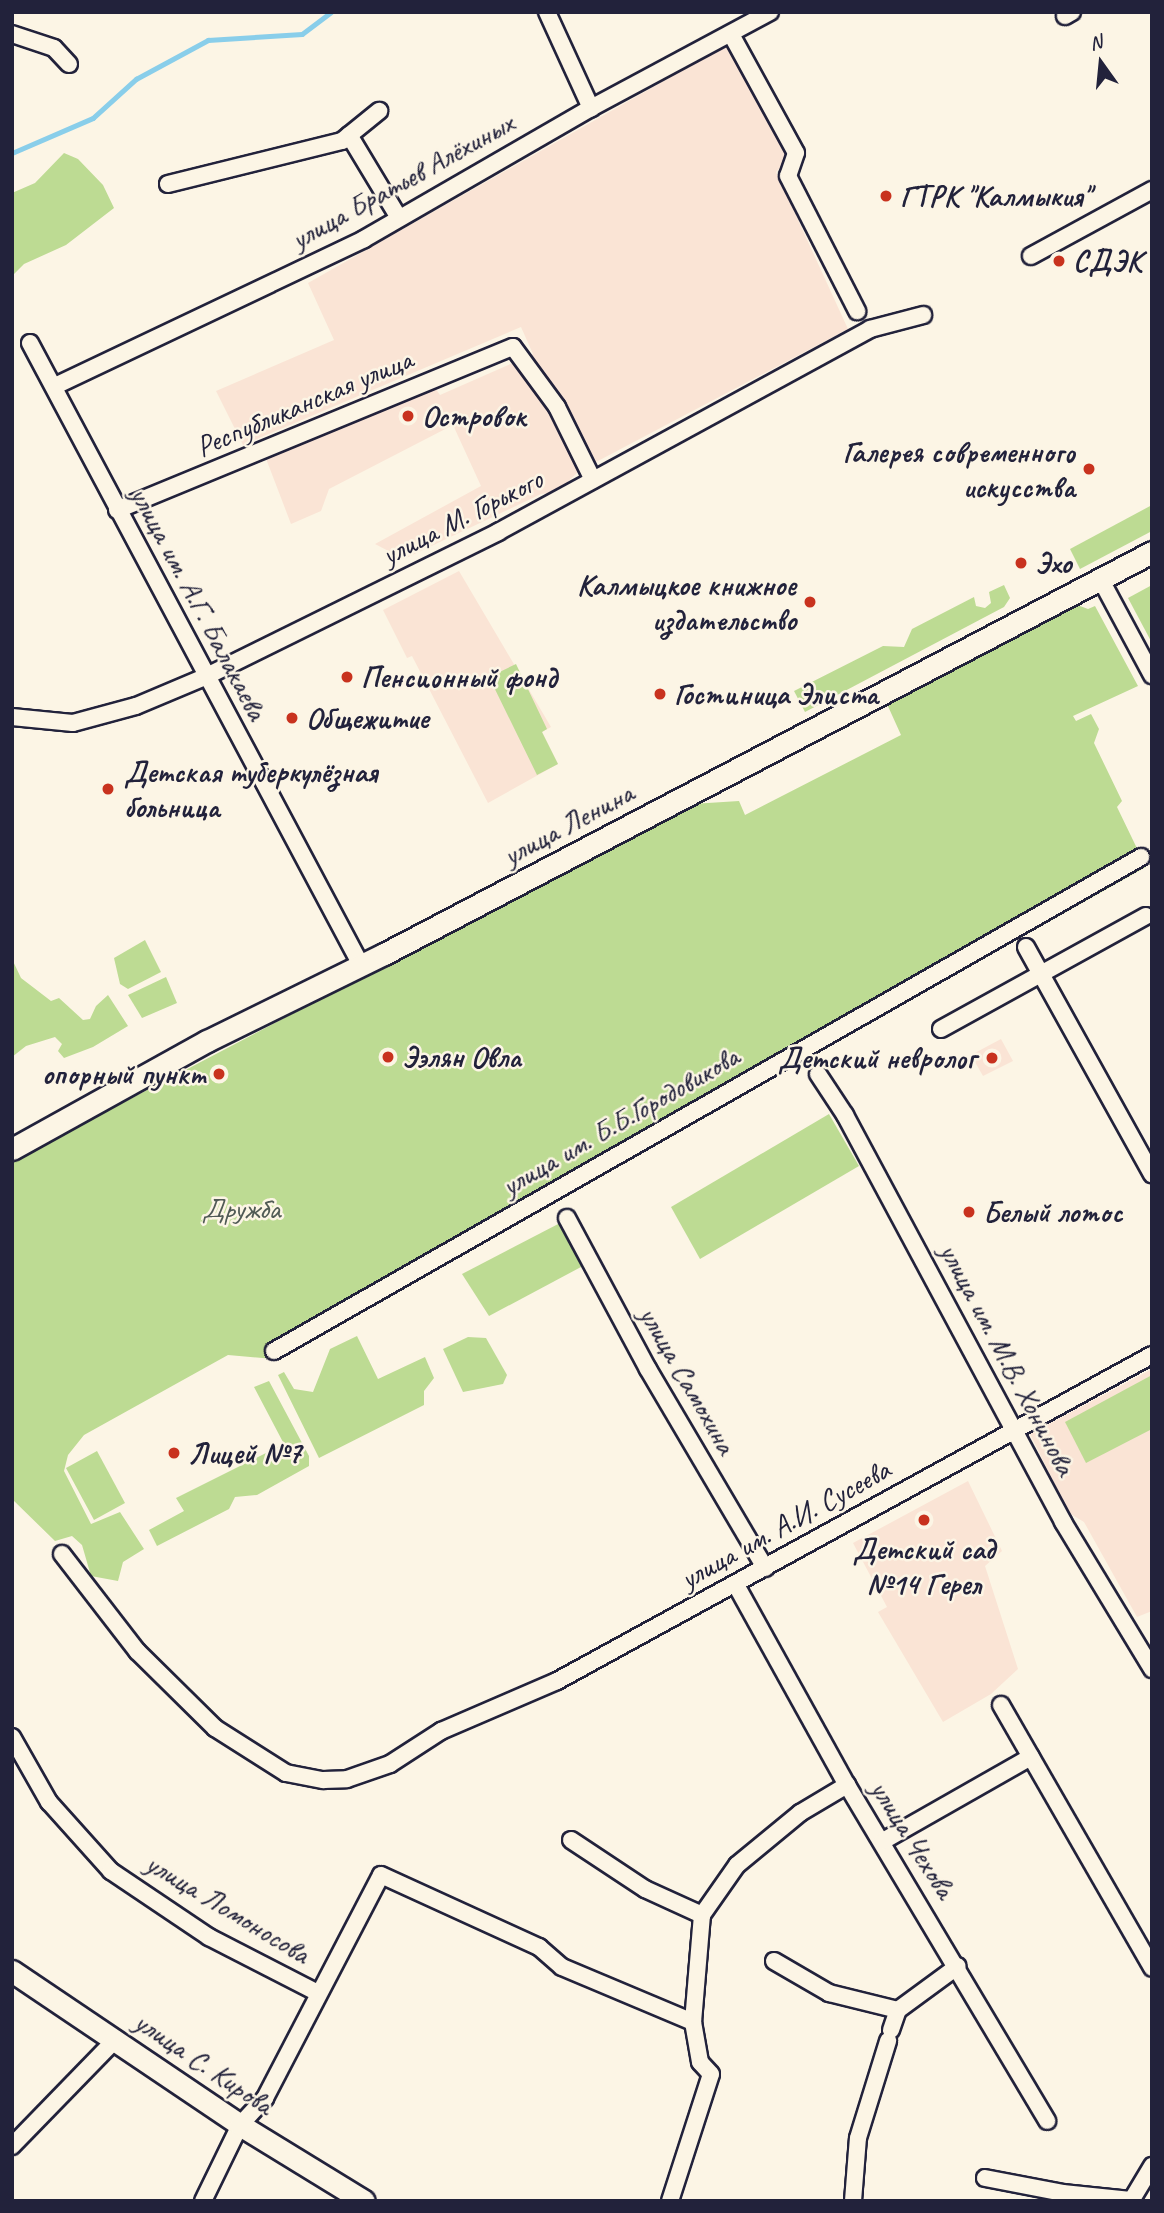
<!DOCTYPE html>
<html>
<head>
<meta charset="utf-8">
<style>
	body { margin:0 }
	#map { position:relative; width:1164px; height:2213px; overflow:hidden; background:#fcf5e5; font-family:Caveat,sans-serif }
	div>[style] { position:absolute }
	.built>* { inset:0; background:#fae4d5 }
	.green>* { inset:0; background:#bddb93 }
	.stream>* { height:4.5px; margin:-2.25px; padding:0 2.25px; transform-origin:2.25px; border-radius:2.25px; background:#89ceea }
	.roads { filter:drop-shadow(2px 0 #22223b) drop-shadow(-2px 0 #22223b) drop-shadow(0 2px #22223b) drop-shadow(0 -2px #22223b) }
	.minor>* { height:16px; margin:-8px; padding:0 8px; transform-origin:8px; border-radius:8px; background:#fcf5e5 }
	.major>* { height:21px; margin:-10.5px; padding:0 10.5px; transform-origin:10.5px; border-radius:10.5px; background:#fcf5e5 }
	.dots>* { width:19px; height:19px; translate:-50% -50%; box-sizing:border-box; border:4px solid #fcf5e5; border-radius:50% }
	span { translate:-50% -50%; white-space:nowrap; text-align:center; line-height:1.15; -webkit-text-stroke:5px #fcf5e5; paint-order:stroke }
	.street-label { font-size:30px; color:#22223b }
	.poi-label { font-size:30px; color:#22223b; font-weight:700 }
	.left { translate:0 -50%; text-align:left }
	.right { translate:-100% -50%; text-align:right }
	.park-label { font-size:30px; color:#505a55 }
	.frame { position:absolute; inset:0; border:14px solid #22223b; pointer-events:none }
	.north { position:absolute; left:1066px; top:28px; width:70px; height:70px; -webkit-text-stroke:5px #fcf5e5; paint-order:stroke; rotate:345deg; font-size:19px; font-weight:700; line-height:28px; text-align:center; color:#22223b }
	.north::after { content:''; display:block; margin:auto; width:24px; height:32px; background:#22223b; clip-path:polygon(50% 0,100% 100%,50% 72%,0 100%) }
</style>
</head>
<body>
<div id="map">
	<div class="built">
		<i style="clip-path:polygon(729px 44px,789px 157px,776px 172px,848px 329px,579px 471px,557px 492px,541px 494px,404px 559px,375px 544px,481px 486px,453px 425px,329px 489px,321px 511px,291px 524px,265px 456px,433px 385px,440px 395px,533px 354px,521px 327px,243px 445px,216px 391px,334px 340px,308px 283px)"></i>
		<i style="clip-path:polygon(459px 571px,551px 727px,542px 732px,558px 764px,488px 803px,412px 656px,407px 658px,383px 610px)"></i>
		<i style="clip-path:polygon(1001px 1039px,1013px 1061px,983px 1076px,971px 1055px)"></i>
		<i style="clip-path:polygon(1152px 1369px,1152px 1611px,1137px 1617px,1084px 1522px,1069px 1513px,1030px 1434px)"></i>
		<i style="clip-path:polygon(968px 1481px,1002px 1551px,985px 1566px,1018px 1669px,991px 1694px,943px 1722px,878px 1612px,887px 1607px,853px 1543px)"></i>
	</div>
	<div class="green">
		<i style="clip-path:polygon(64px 153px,78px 159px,103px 185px,114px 208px,66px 245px,24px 264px,12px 276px,12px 193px,35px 183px)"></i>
		<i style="clip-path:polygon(1152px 505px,1152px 531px,1080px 569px,1070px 549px)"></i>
		<i style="clip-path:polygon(1004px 585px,1010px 598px,1004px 607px,805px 712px,794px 691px,883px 646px,904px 647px,912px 629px,974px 597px,976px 606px,985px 608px,991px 603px,989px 592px)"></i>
		<i style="clip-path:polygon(1152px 585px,1152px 643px,1128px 598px)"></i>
		<i style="clip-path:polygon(1072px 603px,1088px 609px,1095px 606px,1138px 686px,1073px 716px,1076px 721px,1091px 714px,1099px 729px,1094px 743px,1122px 801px,1117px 807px,1146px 867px,274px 1359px,228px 1355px,84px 1435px,68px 1455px,64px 1471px,91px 1524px,120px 1512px,144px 1549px,123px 1562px,118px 1581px,91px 1576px,82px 1545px,72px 1536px,55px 1541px,12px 1499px,12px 1161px,692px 804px,739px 801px,745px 815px,901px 735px,887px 704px)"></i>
		<i style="clip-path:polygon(516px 664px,547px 729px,542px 732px,558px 764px,537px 775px,489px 677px)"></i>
		<i style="clip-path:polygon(145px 940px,161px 972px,128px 989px,120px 984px,114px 958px)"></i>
		<i style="clip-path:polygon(12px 959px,21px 978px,51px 1001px,59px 998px,83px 1020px,90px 1019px,96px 1006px,108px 995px,128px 1026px,93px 1047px,64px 1058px,58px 1051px,62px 1044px,55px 1037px,26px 1046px,12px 1057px)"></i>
		<i style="clip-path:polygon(166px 977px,177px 1003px,142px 1018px,128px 995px)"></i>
		<i style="clip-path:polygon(829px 1114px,859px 1166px,700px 1259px,671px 1207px)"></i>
		<i style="clip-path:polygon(562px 1222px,581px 1257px,581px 1267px,489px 1316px,462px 1274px)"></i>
		<i style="clip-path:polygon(357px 1336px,378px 1379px,425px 1357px,434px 1378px,424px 1391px,424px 1405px,319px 1458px,278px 1375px,284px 1372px,294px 1389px,313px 1392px,330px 1349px)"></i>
		<i style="clip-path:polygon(468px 1337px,486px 1338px,507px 1375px,503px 1384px,463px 1392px,443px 1349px)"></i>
		<i style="clip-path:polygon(1152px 1375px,1152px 1429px,1086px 1463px,1065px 1422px)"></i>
		<i style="clip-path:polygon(269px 1381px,309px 1456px,309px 1466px,257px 1495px,235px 1497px,229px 1509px,157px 1546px,149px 1530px,184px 1511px,176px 1498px,284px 1444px,254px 1387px)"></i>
		<i style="clip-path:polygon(97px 1451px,125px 1503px,94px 1520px,66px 1468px)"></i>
	</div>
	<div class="stream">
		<i style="left:12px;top:153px;width:88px;rotate:-23.4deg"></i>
		<i style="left:93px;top:118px;width:58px;rotate:-42.2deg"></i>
		<i style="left:136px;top:79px;width:82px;rotate:-28.4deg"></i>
		<i style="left:208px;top:40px;width:94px;rotate:-3.7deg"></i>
		<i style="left:302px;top:34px;width:36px;rotate:-37deg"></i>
	</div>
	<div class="roads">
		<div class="minor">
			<i style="left:547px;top:12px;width:106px;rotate:65.4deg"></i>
			<i style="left:1065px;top:16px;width:8px;rotate:-30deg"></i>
			<i style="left:12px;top:34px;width:44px;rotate:18.4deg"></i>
			<i style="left:54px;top:48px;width:22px;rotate:47deg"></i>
			<i style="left:732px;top:36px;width:133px;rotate:61.3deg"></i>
			<i style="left:796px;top:153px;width:24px;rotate:109deg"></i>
			<i style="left:788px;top:176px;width:152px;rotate:62.9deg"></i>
			<i style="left:349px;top:135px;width:97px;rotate:58.9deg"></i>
			<i style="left:168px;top:184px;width:179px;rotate:-13.9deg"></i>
			<i style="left:342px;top:141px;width:48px;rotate:-39deg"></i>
			<i style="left:1031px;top:256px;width:138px;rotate:-28.6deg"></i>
			<i style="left:30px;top:343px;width:702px;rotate:61.98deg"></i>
			<i style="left:55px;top:386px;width:342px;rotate:-25.4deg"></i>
			<i style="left:364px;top:239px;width:262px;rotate:-30deg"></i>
			<i style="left:591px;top:108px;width:203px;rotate:-28.2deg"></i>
			<i style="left:117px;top:510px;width:428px;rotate:-22.4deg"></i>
			<i style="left:513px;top:347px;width:74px;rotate:53.7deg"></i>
			<i style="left:557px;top:407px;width:81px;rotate:63.7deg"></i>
			<i style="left:1101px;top:580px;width:108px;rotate:61.8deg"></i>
			<i style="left:12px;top:717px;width:61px;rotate:5.6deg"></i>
			<i style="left:73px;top:723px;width:65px;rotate:-15.1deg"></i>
			<i style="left:136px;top:706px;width:77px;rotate:-22.9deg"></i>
			<i style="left:207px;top:676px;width:325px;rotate:-26.3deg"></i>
			<i style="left:498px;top:532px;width:424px;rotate:-28.6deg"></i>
			<i style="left:870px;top:329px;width:55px;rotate:-14.8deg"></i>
			<i style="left:1026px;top:947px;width:260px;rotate:61deg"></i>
			<i style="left:941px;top:1029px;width:234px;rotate:-28.9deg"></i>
			<i style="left:818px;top:1074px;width:49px;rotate:56.6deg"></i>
			<i style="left:845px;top:1115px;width:462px;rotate:61.8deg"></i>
			<i style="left:1063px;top:1522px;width:172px;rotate:58.8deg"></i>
			<i style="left:567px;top:1218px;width:171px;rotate:61.8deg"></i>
			<i style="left:648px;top:1369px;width:231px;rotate:59.5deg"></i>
			<i style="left:274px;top:1351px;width:998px;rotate:-29.67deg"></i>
			<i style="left:62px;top:1554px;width:123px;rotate:52.3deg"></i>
			<i style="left:137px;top:1651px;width:110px;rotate:44.6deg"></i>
			<i style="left:215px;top:1728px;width:84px;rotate:32.4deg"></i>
			<i style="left:286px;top:1773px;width:38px;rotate:11deg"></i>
			<i style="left:323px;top:1780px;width:24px;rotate:-2deg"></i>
			<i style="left:347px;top:1779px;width:46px;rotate:-19.2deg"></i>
			<i style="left:390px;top:1764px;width:61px;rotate:-32.9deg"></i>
			<i style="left:441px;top:1731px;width:126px;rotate:-23.3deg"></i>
			<i style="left:557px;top:1681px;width:678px;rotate:-28.72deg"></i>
			<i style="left:736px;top:1585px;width:229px;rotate:61deg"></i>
			<i style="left:847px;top:1785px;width:391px;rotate:59.2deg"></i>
			<i style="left:1001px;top:1705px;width:303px;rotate:60.1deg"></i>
			<i style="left:12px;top:1737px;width:75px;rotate:60.4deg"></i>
			<i style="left:49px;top:1802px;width:93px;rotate:48.1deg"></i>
			<i style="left:111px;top:1871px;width:118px;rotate:34deg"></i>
			<i style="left:209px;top:1937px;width:120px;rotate:27.2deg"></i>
			<i style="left:571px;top:1840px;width:89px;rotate:33.5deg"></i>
			<i style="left:645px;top:1889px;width:63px;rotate:24.5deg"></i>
			<i style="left:883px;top:1841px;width:170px;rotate:-29.6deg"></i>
			<i style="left:774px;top:1961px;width:64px;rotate:30.2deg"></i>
			<i style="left:829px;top:1993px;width:71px;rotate:13.8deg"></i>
			<i style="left:891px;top:2030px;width:21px;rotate:-71deg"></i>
			<i style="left:898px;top:2010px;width:74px;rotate:-36.3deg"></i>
			<i style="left:12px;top:2146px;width:149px;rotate:-45.8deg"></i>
			<i style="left:985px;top:2178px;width:79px;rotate:10.9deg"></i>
			<i style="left:1063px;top:2193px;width:68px;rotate:5.9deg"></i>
			<i style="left:203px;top:2201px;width:85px;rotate:-64deg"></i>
			<i style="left:240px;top:2125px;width:37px;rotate:-47deg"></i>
			<i style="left:265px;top:2098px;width:251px;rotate:-62.5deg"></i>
			<i style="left:381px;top:1875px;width:174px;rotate:24.5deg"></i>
			<i style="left:539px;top:1947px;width:30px;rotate:41deg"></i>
			<i style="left:562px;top:1967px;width:142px;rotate:22.8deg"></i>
			<i style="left:670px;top:2201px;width:133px;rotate:-72.1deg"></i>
			<i style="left:711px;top:2074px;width:16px;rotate:-133deg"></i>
			<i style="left:700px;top:2062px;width:41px;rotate:-99.9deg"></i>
			<i style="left:693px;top:2022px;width:107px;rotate:-85.2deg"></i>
			<i style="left:702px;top:1915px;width:61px;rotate:-55deg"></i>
			<i style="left:737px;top:1865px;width:82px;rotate:-39.5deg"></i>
			<i style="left:800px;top:1813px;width:55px;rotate:-30.8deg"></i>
			<i style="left:853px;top:2201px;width:63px;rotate:-85.5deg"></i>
			<i style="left:858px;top:2138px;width:102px;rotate:-72.8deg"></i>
			<i style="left:1131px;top:2201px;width:41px;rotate:-59deg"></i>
		</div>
		<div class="major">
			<i style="left:12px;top:1149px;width:223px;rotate:-29deg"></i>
			<i style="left:207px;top:1041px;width:197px;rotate:-26.2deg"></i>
			<i style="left:384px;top:954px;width:867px;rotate:-27.63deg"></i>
			<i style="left:12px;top:1971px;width:275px;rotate:34deg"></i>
			<i style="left:240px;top:2125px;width:145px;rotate:31.5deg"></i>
		</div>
	</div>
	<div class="dots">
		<i style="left:886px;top:196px;background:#c8321e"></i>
		<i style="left:1059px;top:261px;background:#c8321e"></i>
		<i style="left:408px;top:416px;background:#c8321e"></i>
		<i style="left:1089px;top:469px;background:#c8321e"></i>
		<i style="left:1021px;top:563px;background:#c8321e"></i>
		<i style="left:810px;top:602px;background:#c8321e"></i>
		<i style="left:347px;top:677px;background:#c8321e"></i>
		<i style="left:660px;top:694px;background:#c8321e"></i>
		<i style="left:292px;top:718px;background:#c8321e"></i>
		<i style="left:108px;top:789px;background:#c8321e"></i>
		<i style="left:388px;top:1057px;background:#c8321e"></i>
		<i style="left:992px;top:1058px;background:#c8321e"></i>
		<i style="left:219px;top:1074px;background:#c8321e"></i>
		<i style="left:969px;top:1212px;background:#c8321e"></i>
		<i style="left:174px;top:1453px;background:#c8321e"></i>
		<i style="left:924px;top:1520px;background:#c8321e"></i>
	</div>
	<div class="street-label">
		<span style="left:402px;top:181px;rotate:-29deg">улица Братьев Алёхиных</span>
		<span style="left:304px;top:403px;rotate:-23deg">Республиканская улица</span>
		<span style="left:462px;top:517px;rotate:-27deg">улица М. Горького</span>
		<span style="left:199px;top:603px;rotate:62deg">улица им. А.Г. Балакаева</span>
		<span style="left:568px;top:824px;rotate:-28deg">улица Ленина</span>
		<span style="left:620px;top:1121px;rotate:-30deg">улица им. Б.Б.Городовикова</span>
		<span style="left:1008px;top:1359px;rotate:62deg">улица им. М.В. Хонинова</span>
		<span style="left:688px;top:1380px;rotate:60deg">улица Самохина</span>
		<span style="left:785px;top:1524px;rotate:-29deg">улица им. А.И. Сусеева</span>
		<span style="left:913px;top:1839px;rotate:58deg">улица Чехова</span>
		<span style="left:228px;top:1908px;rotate:31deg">улица Ломоносова</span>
		<span style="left:204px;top:2063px;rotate:34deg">улица С. Кирова</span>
	</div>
	<div class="poi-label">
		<span class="left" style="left:900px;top:196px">ГТРК "Калмыкия"</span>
		<span class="left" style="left:1073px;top:261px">СДЭК</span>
		<span class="left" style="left:422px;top:416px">Островок</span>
		<span class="right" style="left:1075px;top:469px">Галерея современного<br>искусства</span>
		<span class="left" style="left:1035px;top:563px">Эхо</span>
		<span class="right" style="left:796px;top:602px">Калмыцкое книжное<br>издательство</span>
		<span class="left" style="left:361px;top:677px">Пенсионный фонд</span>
		<span class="left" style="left:674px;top:694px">Гостиница Элиста</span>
		<span class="left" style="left:306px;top:718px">Общежитие</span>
		<span class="left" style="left:124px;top:789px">Детская туберкулёзная<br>больница</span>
		<span class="left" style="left:402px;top:1057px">Ээлян Овла</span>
		<span class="right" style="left:976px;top:1058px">Детский невролог</span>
		<span class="right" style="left:205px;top:1074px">опорный пункт</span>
		<span class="left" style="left:983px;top:1212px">Белый лотос</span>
		<span class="left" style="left:188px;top:1453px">Лицей №7</span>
		<span style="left:924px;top:1566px">Детский сад<br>№14 Герел</span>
	</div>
	<div class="park-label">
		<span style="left:241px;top:1208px">Дружба</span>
	</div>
	<div class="frame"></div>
	<div class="north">N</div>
</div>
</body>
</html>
